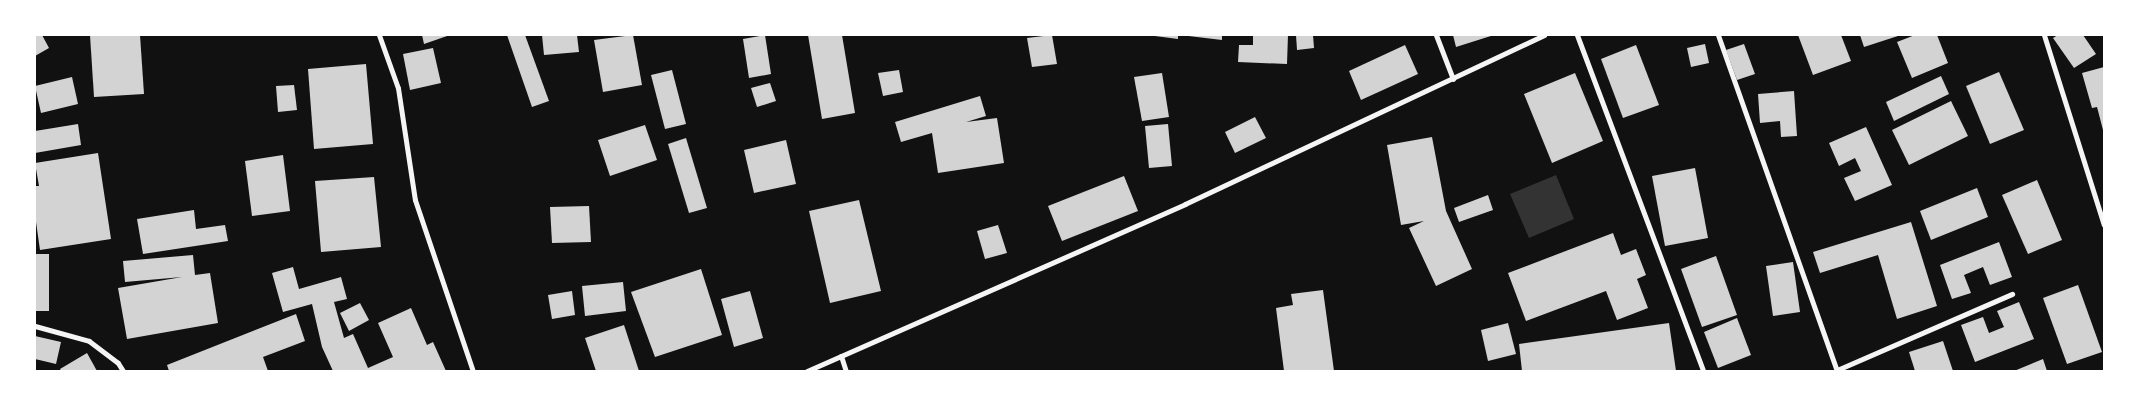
<!DOCTYPE html>
<html>
<head>
<meta charset="utf-8">
<style>
	body { margin:0 }
	#map { position:relative; width:2139px; height:406px; overflow:hidden; background:#111; font-family:"Nunito Sans",sans-serif }
	div>[style] { position:absolute }
	.water>* { inset:0; background:#333 }
	.building>* { inset:0; background:#d3d3d3 }
	.minor>* { height:5px; margin:-2.5px; padding:0 2.5px; transform-origin:2.5px; border-radius:2.5px; background:#f5f5f5 }
	span { translate:-50% -50%; white-space:nowrap; text-align:center; line-height:1.15; -webkit-text-stroke:4.5px #fff; paint-order:stroke }
	.frame { position:absolute; inset:0; border:36px solid #fff; pointer-events:none }
</style>
</head>
<body>
<div id="map">
	<div class="water">
		<i style="clip-path:polygon(1556px 175px,1574px 219px,1529px 238px,1510px 194px)"></i>
	</div>
	<div class="building">
		<i style="clip-path:polygon(35px 35px,42px 35px,49px 48px,35px 56px)"></i>
		<i style="clip-path:polygon(90px 35px,140px 35px,144px 94px,94px 97px)"></i>
		<i style="clip-path:polygon(422px 35px,450px 35px,424px 44px)"></i>
		<i style="clip-path:polygon(507px 35px,525px 35px,549px 101px,532px 107px)"></i>
		<i style="clip-path:polygon(542px 35px,577px 35px,579px 52px,544px 55px)"></i>
		<i style="clip-path:polygon(633px 35px,642px 85px,603px 92px,594px 40px)"></i>
		<i style="clip-path:polygon(765px 35px,771px 74px,749px 78px,743px 39px)"></i>
		<i style="clip-path:polygon(808px 35px,842px 35px,855px 113px,822px 119px)"></i>
		<i style="clip-path:polygon(1052px 35px,1057px 64px,1032px 67px,1027px 38px)"></i>
		<i style="clip-path:polygon(1147px 35px,1178px 35px,1178px 39px)"></i>
		<i style="clip-path:polygon(1180px 35px,1222px 35px,1222px 40px)"></i>
		<i style="clip-path:polygon(1253px 35px,1288px 35px,1287px 64px,1238px 62px,1239px 45px,1253px 45px)"></i>
		<i style="clip-path:polygon(1296px 35px,1313px 35px,1314px 48px,1297px 50px)"></i>
		<i style="clip-path:polygon(1453px 35px,1494px 35px,1456px 47px)"></i>
		<i style="clip-path:polygon(1798px 35px,1841px 35px,1851px 61px,1813px 75px)"></i>
		<i style="clip-path:polygon(1860px 35px,1901px 35px,1864px 47px)"></i>
		<i style="clip-path:polygon(1915px 35px,1937px 35px,1948px 63px,1912px 78px,1897px 42px)"></i>
		<i style="clip-path:polygon(2058px 35px,2083px 35px,2096px 54px,2074px 68px,2053px 38px)"></i>
		<i style="clip-path:polygon(1705px 44px,1709px 63px,1691px 67px,1687px 48px)"></i>
		<i style="clip-path:polygon(1744px 44px,1755px 74px,1737px 80px,1726px 50px)"></i>
		<i style="clip-path:polygon(1405px 45px,1418px 74px,1361px 100px,1349px 71px)"></i>
		<i style="clip-path:polygon(1636px 45px,1659px 105px,1623px 118px,1601px 59px)"></i>
		<i style="clip-path:polygon(433px 48px,441px 83px,410px 90px,403px 54px)"></i>
		<i style="clip-path:polygon(366px 64px,373px 144px,314px 149px,308px 69px)"></i>
		<i style="clip-path:polygon(2104px 67px,2104px 130px,2103px 130px,2097px 107px,2092px 108px,2082px 73px)"></i>
		<i style="clip-path:polygon(672px 70px,686px 124px,665px 129px,651px 75px)"></i>
		<i style="clip-path:polygon(899px 70px,903px 92px,883px 96px,878px 73px)"></i>
		<i style="clip-path:polygon(1999px 72px,2024px 130px,1990px 144px,1966px 86px)"></i>
		<i style="clip-path:polygon(1162px 73px,1169px 117px,1142px 121px,1134px 77px)"></i>
		<i style="clip-path:polygon(1575px 73px,1603px 141px,1552px 163px,1524px 94px)"></i>
		<i style="clip-path:polygon(1941px 76px,1949px 94px,1894px 121px,1886px 102px)"></i>
		<i style="clip-path:polygon(72px 77px,78px 104px,41px 113px,35px 86px)"></i>
		<i style="clip-path:polygon(770px 83px,776px 101px,757px 107px,751px 88px)"></i>
		<i style="clip-path:polygon(294px 85px,297px 110px,278px 112px,276px 86px)"></i>
		<i style="clip-path:polygon(1794px 91px,1797px 136px,1781px 137px,1780px 121px,1760px 123px,1758px 94px)"></i>
		<i style="clip-path:polygon(980px 96px,986px 116px,966px 122px,997px 118px,1004px 163px,938px 173px,932px 133px,901px 142px,895px 122px)"></i>
		<i style="clip-path:polygon(1951px 101px,1968px 136px,1909px 165px,1892px 130px)"></i>
		<i style="clip-path:polygon(1255px 117px,1266px 138px,1235px 153px,1225px 132px)"></i>
		<i style="clip-path:polygon(78px 124px,81px 145px,35px 153px,35px 131px)"></i>
		<i style="clip-path:polygon(1168px 124px,1172px 166px,1149px 168px,1145px 126px)"></i>
		<i style="clip-path:polygon(645px 125px,657px 160px,610px 176px,598px 140px)"></i>
		<i style="clip-path:polygon(1866px 127px,1892px 185px,1855px 201px,1844px 178px,1861px 171px,1855px 158px,1839px 166px,1829px 143px)"></i>
		<i style="clip-path:polygon(1432px 137px,1446px 211px,1472px 269px,1436px 286px,1409px 228px,1424px 221px,1401px 225px,1387px 145px)"></i>
		<i style="clip-path:polygon(686px 138px,707px 208px,689px 213px,668px 144px)"></i>
		<i style="clip-path:polygon(786px 140px,796px 184px,754px 193px,744px 150px)"></i>
		<i style="clip-path:polygon(98px 153px,111px 239px,40px 250px,35px 215px,35px 186px,39px 186px,35px 163px)"></i>
		<i style="clip-path:polygon(283px 155px,290px 211px,252px 216px,245px 161px)"></i>
		<i style="clip-path:polygon(1695px 168px,1708px 238px,1665px 246px,1652px 176px)"></i>
		<i style="clip-path:polygon(1124px 176px,1138px 211px,1062px 241px,1048px 206px)"></i>
		<i style="clip-path:polygon(374px 177px,381px 247px,321px 252px,315px 181px)"></i>
		<i style="clip-path:polygon(2037px 180px,2062px 240px,2028px 254px,2002px 195px)"></i>
		<i style="clip-path:polygon(1977px 188px,1988px 217px,1931px 240px,1920px 211px)"></i>
		<i style="clip-path:polygon(1488px 195px,1493px 210px,1459px 222px,1454px 208px)"></i>
		<i style="clip-path:polygon(859px 200px,881px 291px,830px 303px,809px 211px)"></i>
		<i style="clip-path:polygon(589px 206px,591px 242px,552px 243px,550px 207px)"></i>
		<i style="clip-path:polygon(194px 210px,196px 229px,225px 225px,228px 241px,143px 254px,137px 219px)"></i>
		<i style="clip-path:polygon(1911px 222px,1937px 306px,1897px 319px,1878px 255px,1820px 273px,1813px 252px)"></i>
		<i style="clip-path:polygon(998px 225px,1007px 253px,985px 259px,977px 231px)"></i>
		<i style="clip-path:polygon(1613px 233px,1621px 255px,1636px 249px,1646px 275px,1637px 279px,1648px 308px,1617px 320px,1606px 291px,1526px 321px,1508px 273px)"></i>
		<i style="clip-path:polygon(1999px 242px,2012px 277px,1990px 285px,1983px 267px,1964px 275px,1971px 293px,1952px 299px,1940px 265px)"></i>
		<i style="clip-path:polygon(35px 254px,49px 254px,49px 311px,35px 311px)"></i>
		<i style="clip-path:polygon(193px 255px,195px 275px,210px 273px,218px 323px,127px 339px,118px 288px,182px 277px,125px 282px,123px 261px)"></i>
		<i style="clip-path:polygon(1716px 256px,1737px 315px,1702px 327px,1681px 269px)"></i>
		<i style="clip-path:polygon(1793px 262px,1800px 312px,1773px 316px,1766px 266px)"></i>
		<i style="clip-path:polygon(293px 267px,299px 289px,341px 277px,347px 299px,334px 302px,344px 338px,353px 334px,368px 368px,393px 357px,378px 323px,411px 308px,427px 345px,433px 342px,446px 371px,333px 371px,322px 347px,312px 304px,283px 312px,272px 273px)"></i>
		<i style="clip-path:polygon(701px 269px,722px 335px,655px 357px,631px 292px)"></i>
		<i style="clip-path:polygon(623px 282px,626px 311px,585px 316px,582px 286px)"></i>
		<i style="clip-path:polygon(2078px 285px,2102px 352px,2067px 364px,2043px 298px)"></i>
		<i style="clip-path:polygon(1323px 290px,1334px 371px,1284px 371px,1276px 308px,1293px 305px,1291px 294px)"></i>
		<i style="clip-path:polygon(572px 291px,575px 315px,552px 319px,548px 295px)"></i>
		<i style="clip-path:polygon(750px 291px,763px 338px,734px 347px,721px 299px)"></i>
		<i style="clip-path:polygon(2019px 302px,2034px 339px,1975px 362px,1961px 325px,1983px 317px,1989px 333px,2004px 327px,1997px 311px)"></i>
		<i style="clip-path:polygon(360px 303px,369px 320px,349px 331px,340px 313px)"></i>
		<i style="clip-path:polygon(296px 314px,305px 341px,263px 357px,268px 371px,169px 371px,167px 365px)"></i>
		<i style="clip-path:polygon(1737px 318px,1751px 355px,1718px 368px,1704px 332px)"></i>
		<i style="clip-path:polygon(1508px 323px,1516px 354px,1488px 361px,1481px 330px)"></i>
		<i style="clip-path:polygon(1669px 323px,1676px 371px,1522px 371px,1519px 344px)"></i>
		<i style="clip-path:polygon(624px 325px,639px 371px,596px 371px,585px 338px)"></i>
		<i style="clip-path:polygon(35px 336px,61px 342px,56px 364px,35px 359px)"></i>
		<i style="clip-path:polygon(1943px 341px,1953px 371px,1915px 371px,1909px 352px)"></i>
		<i style="clip-path:polygon(87px 353px,97px 371px,61px 371px,60px 369px)"></i>
		<i style="clip-path:polygon(2043px 359px,2047px 371px,2014px 371px)"></i>
	</div>
	<div class="minor">
		<i style="left:379px;top:35px;width:56px;rotate:70.3deg"></i>
		<i style="left:398px;top:88px;width:113px;rotate:81.4deg"></i>
		<i style="left:415px;top:200px;width:181px;rotate:71.3deg"></i>
		<i style="left:1436px;top:35px;width:47px;rotate:68.9deg"></i>
		<i style="left:1577px;top:35px;width:359px;rotate:69.4deg"></i>
		<i style="left:1718px;top:35px;width:356px;rotate:70.5deg"></i>
		<i style="left:2044px;top:35px;width:199px;rotate:72.5deg"></i>
		<i style="left:35px;top:326px;width:56px;rotate:15.5deg"></i>
		<i style="left:89px;top:341px;width:36px;rotate:37deg"></i>
		<i style="left:118px;top:363px;width:9px;rotate:58deg"></i>
		<i style="left:841px;top:356px;width:16px;rotate:72deg"></i>
		<i style="left:1837px;top:370px;width:191px;rotate:-23.5deg"></i>
		<i style="left:807px;top:371px;width:413px;rotate:-23.8deg"></i>
		<i style="left:1185px;top:204px;width:397px;rotate:-25.2deg"></i>
	</div>
	<div class="frame"></div>
</div>
</body>
</html>
